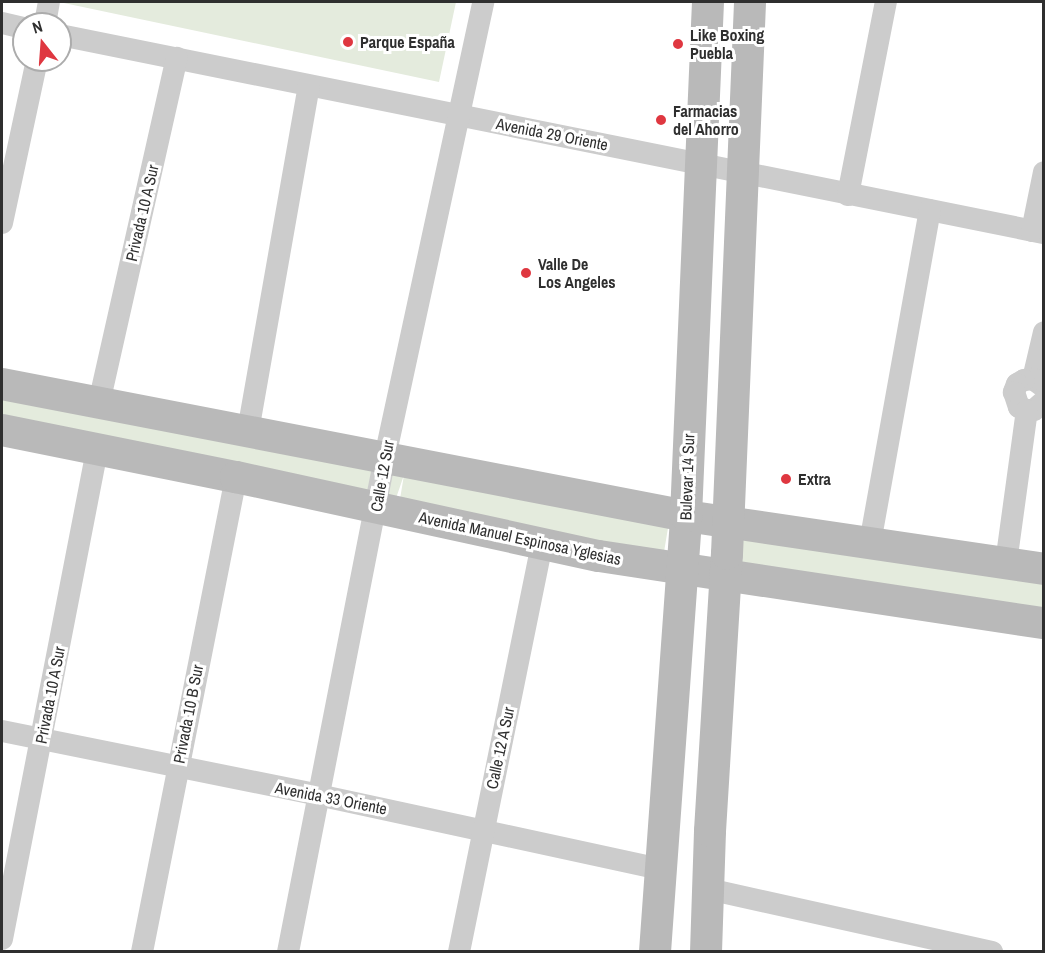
<!DOCTYPE html>
<html>
<head>
<meta charset="utf-8">
<style>
	body { margin:0 }
	#map { position:relative; width:1045px; height:953px; overflow:hidden; background:#fff; font-family:"Archivo Narrow",sans-serif }
	div>[style] { position:absolute }
	.green>* { inset:0; background:#e4ebdd }
	.minor>* { height:22px; margin:-11px; padding:0 11px; transform-origin:11px; border-radius:11px; background:#ccc }
	.secondary>* { height:32px; margin:-16px; padding:0 16px; transform-origin:16px; border-radius:16px; background:#b9b9b9 }
	.dots>* { width:16px; height:16px; translate:-50% -50%; box-sizing:border-box; border:3px solid #fff; border-radius:50% }
	span { translate:-50% -50%; white-space:nowrap; text-align:center; line-height:1.15; -webkit-text-stroke:6px #fff; paint-order:stroke }
	.poi-label { font-size:16px; color:#2f2f2f; font-weight:700 }
	.left { translate:0 -50%; text-align:left }
	.street-label { font-size:16px; color:#2f2f2f }
	.frame { position:absolute; inset:0; border:3px solid #2f2f2f; pointer-events:none }
	.north { position:absolute; left:12px; top:12px; width:60px; height:60px; box-sizing:border-box; background:#fff; border:2px solid #acacac; border-radius:50%; rotate:343deg; font-size:16px; font-weight:700; line-height:24px; text-align:center; color:#2f2f2f }
	.north::after { content:''; display:block; margin:auto; width:21px; height:27px; background:#df3740; clip-path:polygon(50% 0,100% 100%,50% 72%,0 100%) }
</style>
</head>
<body>
<div id="map">
	<div class="green">
		<i style="clip-path:polygon(59px 2px,456px 2px,439px 82px)"></i>
		<i style="clip-path:polygon(2px 390px,669px 522px,663px 558px,399px 505px,404px 475px,394px 504px,2px 422px)"></i>
		<i style="clip-path:polygon(735px 532px,1043px 572px,1043px 621px,732px 582px)"></i>
	</div>
	<div class="minor">
		<i style="left:2px;top:23px;width:23px;rotate:13deg"></i>
		<i style="left:45px;top:24px;width:22px;rotate:-80deg"></i>
		<i style="left:60px;top:35px;width:1004px;rotate:11.38deg"></i>
		<i style="left:848px;top:195px;width:197px;rotate:-78.9deg"></i>
		<i style="left:2px;top:223px;width:167px;rotate:-77.9deg"></i>
		<i style="left:1032px;top:231px;width:60px;rotate:-78.5deg"></i>
		<i style="left:1033px;top:379px;width:48px;rotate:-76.8deg"></i>
		<i style="left:1044px;top:387px;width:14px;rotate:-144deg"></i>
		<i style="left:1033px;top:379px;width:9px;rotate:174deg"></i>
		<i style="left:1024px;top:380px;width:8px;rotate:150deg"></i>
		<i style="left:1017px;top:384px;width:9px;rotate:111deg"></i>
		<i style="left:1014px;top:392px;width:16px;rotate:72deg"></i>
		<i style="left:1019px;top:407px;width:9px;rotate:21deg"></i>
		<i style="left:1027px;top:410px;width:7px"></i>
		<i style="left:1034px;top:410px;width:13px;rotate:-42deg"></i>
		<i style="left:99px;top:403px;width:354px;rotate:-77.3deg"></i>
		<i style="left:248px;top:431px;width:350px;rotate:-80deg"></i>
		<i style="left:870px;top:543px;width:338px;rotate:-79.8deg"></i>
		<i style="left:1006px;top:563px;width:154px;rotate:-82.2deg"></i>
		<i style="left:2px;top:731px;width:322px;rotate:11.4deg"></i>
		<i style="left:318px;top:795px;width:350px;rotate:12.2deg"></i>
		<i style="left:708px;top:889px;width:291px;rotate:12.5deg"></i>
		<i style="left:2px;top:939px;width:498px;rotate:-79deg"></i>
		<i style="left:142px;top:952px;width:484px;rotate:-78.8deg"></i>
		<i style="left:288px;top:952px;width:504px;rotate:-78.91deg"></i>
		<i style="left:385px;top:457px;width:465px;rotate:-77.8deg"></i>
		<i style="left:459px;top:952px;width:416px;rotate:-78.5deg"></i>
	</div>
	<div class="secondary">
		<i style="left:2px;top:384px;width:697px;rotate:10.92deg"></i>
		<i style="left:686px;top:516px;width:362px;rotate:8.4deg"></i>
		<i style="left:2px;top:430px;width:239px;rotate:11.4deg"></i>
		<i style="left:236px;top:477px;width:371px;rotate:12.3deg"></i>
		<i style="left:599px;top:556px;width:450px;rotate:8.6deg"></i>
		<i style="left:655px;top:952px;width:437px;rotate:-85.9deg"></i>
		<i style="left:686px;top:516px;width:514px;rotate:-87.55deg"></i>
		<i style="left:706px;top:952px;width:121px;rotate:-88.1deg"></i>
		<i style="left:710px;top:831px;width:278px;rotate:-86.5deg"></i>
		<i style="left:727px;top:554px;width:552px;rotate:-87.61deg"></i>
	</div>
	<div class="dots">
		<i style="left:348px;top:42px;background:#df3740"></i>
		<i style="left:678px;top:44px;background:#df3740"></i>
		<i style="left:661px;top:120px;background:#df3740"></i>
		<i style="left:526px;top:273px;background:#df3740"></i>
		<i style="left:786px;top:479px;background:#df3740"></i>
	</div>
	<div class="poi-label">
		<span class="left" style="left:690px;top:44px">Like Boxing<br>Puebla</span>
		<span class="left" style="left:360px;top:42px">Parque España</span>
		<span class="left" style="left:673px;top:120px">Farmacias<br>del Ahorro</span>
		<span class="left" style="left:538px;top:273px">Valle De<br>Los Angeles</span>
		<span class="left" style="left:798px;top:479px">Extra</span>
	</div>
	<div class="street-label">
		<span style="left:552px;top:134px;rotate:11deg">Avenida 29 Oriente</span>
		<span style="left:142px;top:213px;rotate:-77deg">Privada 10 A Sur</span>
		<span style="left:382px;top:476px;rotate:-80deg">Calle 12 Sur</span>
		<span style="left:687px;top:477px;rotate:-88deg">Bulevar 14 Sur</span>
		<span style="left:520px;top:538px;rotate:12deg">Avenida Manuel Espinosa Yglesias</span>
		<span style="left:50px;top:695px;rotate:-79deg">Privada 10 A Sur</span>
		<span style="left:188px;top:714px;rotate:-79deg">Privada 10 B Sur</span>
		<span style="left:500px;top:748px;rotate:-78deg">Calle 12 A Sur</span>
		<span style="left:331px;top:798px;rotate:11deg">Avenida 33 Oriente</span>
	</div>
	<div class="frame"></div>
	<div class="north">N</div>
</div>
</body>
</html>
